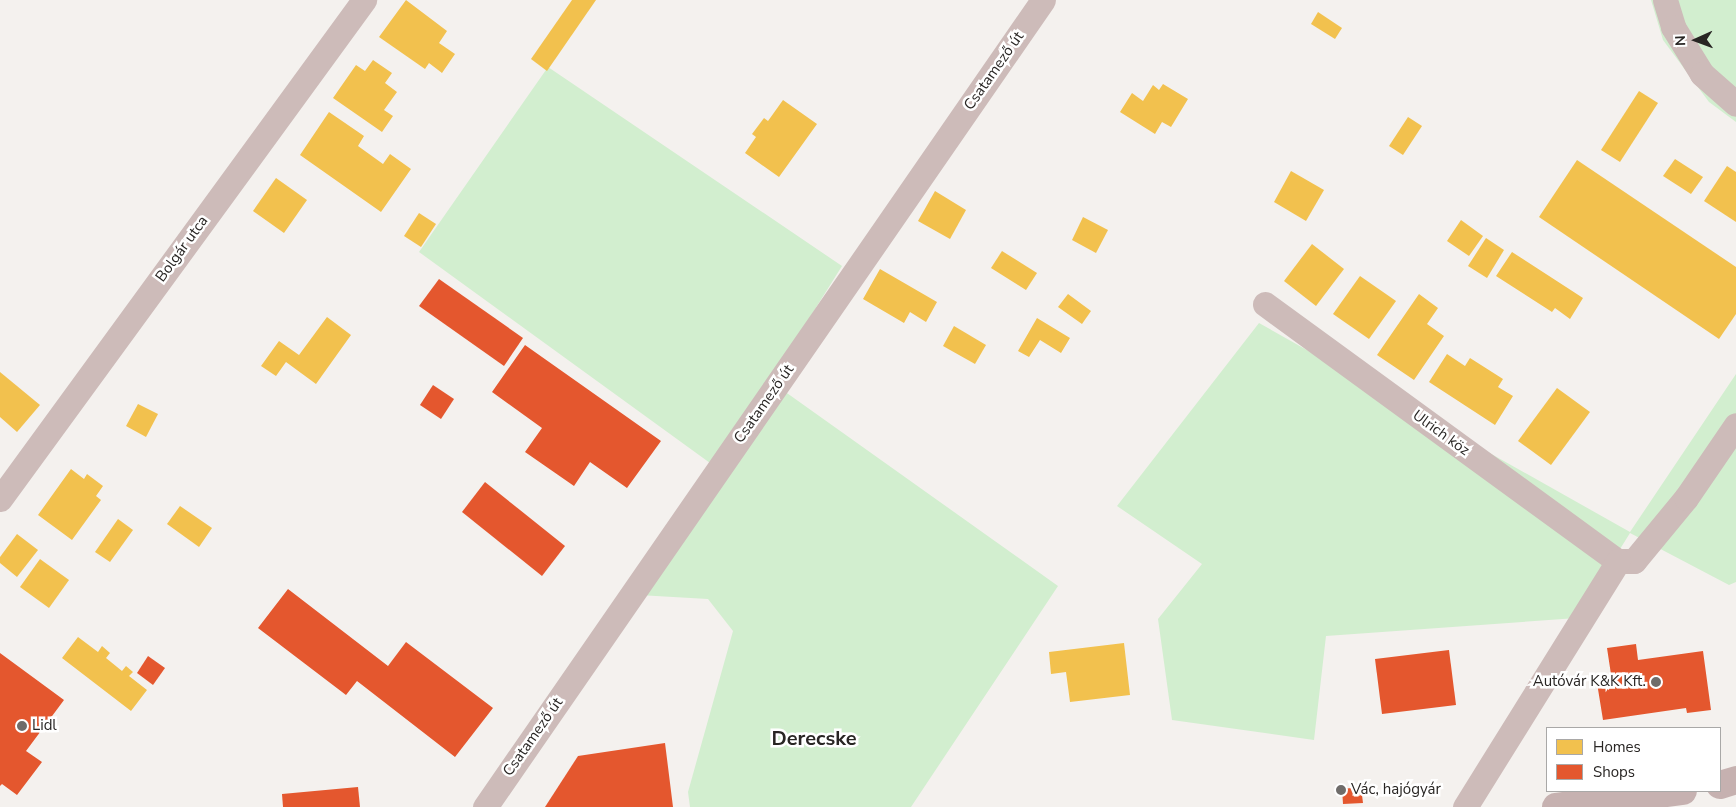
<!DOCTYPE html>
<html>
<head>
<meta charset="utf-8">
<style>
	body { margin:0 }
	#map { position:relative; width:1736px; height:807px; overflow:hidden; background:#f4f1ee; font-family:"Nunito Sans",sans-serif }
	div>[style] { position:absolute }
	.green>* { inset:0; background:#d2eecf }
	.homes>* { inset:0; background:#f2c14e }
	.shops>* { inset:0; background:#e4572e }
	.minor>* { height:25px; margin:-12.5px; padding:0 12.5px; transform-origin:12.5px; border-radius:12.5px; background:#cdbbb9 }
	.primary>* { height:28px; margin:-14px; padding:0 14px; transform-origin:14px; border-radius:14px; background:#c6b1b0 }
	.dots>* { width:14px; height:14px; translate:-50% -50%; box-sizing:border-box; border:2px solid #fff; border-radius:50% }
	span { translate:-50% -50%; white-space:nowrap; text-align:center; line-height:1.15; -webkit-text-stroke:5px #fff; paint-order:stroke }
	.street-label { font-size:15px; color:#282523 }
	.poi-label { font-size:15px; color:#282523 }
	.right { translate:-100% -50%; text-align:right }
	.left { translate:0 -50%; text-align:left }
	.district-label { font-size:20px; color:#282523; font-weight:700 }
	.legend { position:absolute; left:1546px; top:727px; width:175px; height:65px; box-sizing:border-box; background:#fff; border:1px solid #a9a8a7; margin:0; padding:6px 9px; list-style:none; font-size:15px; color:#282523 }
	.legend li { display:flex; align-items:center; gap:10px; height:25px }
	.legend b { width:25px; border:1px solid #a9a8a7 }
	.north { position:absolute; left:1671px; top:15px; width:50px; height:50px; -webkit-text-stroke:4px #fff; paint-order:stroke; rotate:268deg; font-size:14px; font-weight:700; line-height:20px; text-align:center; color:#282523 }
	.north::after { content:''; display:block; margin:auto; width:18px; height:22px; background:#282523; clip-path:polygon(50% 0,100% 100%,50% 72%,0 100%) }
</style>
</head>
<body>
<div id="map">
	<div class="green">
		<i style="clip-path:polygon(1651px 0,1736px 0,1736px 122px,1709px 102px,1663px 40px)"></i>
		<i style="clip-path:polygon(548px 67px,842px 266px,770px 381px,1058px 586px,911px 807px,690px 807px,688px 792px,733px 631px,708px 599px,621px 594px,710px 463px,419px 252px)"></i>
		<i style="clip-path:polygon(1259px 323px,1630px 532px,1736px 374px,1736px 582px,1729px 585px,1630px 533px,1577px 618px,1326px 636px,1314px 740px,1172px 720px,1158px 619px,1202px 564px,1117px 506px)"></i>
	</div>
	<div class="homes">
		<i style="clip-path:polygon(406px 0,447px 31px,439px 43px,455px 54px,442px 73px,429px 63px,425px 69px,379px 37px)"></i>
		<i style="clip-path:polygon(572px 0,596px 0,547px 71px,531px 59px)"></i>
		<i style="clip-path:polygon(1318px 12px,1342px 28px,1335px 39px,1311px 24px)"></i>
		<i style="clip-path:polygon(373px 60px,392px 73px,385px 83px,397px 92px,384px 110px,393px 116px,382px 132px,333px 98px,356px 65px,365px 71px)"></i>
		<i style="clip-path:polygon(1163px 84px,1188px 99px,1171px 127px,1162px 122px,1155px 134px,1120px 112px,1132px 93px,1143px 101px,1153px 85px,1159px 90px)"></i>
		<i style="clip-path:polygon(1639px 91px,1658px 103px,1620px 162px,1601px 150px)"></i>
		<i style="clip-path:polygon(783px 100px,817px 124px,779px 177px,745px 153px,756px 137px,752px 134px,764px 118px,768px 121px)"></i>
		<i style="clip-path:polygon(329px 112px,364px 136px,358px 146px,383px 164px,390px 154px,411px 169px,381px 212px,300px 155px)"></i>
		<i style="clip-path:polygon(1408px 117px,1422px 126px,1403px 155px,1389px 146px)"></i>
		<i style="clip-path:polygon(1675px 159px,1703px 177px,1691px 194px,1663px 176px)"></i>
		<i style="clip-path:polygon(1577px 160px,1736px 267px,1736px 314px,1719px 339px,1539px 217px)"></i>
		<i style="clip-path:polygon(1727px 166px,1736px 172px,1736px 222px,1704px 201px)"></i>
		<i style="clip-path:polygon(1291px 171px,1324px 190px,1306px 221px,1274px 202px)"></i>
		<i style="clip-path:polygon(276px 178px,307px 200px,284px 233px,253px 211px)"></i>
		<i style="clip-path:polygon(935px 191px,966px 210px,950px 239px,918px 221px)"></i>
		<i style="clip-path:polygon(419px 213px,436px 224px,421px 247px,404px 236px)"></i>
		<i style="clip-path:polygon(1083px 217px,1108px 230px,1096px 253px,1072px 240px)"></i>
		<i style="clip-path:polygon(1461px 220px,1483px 236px,1469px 256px,1447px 241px)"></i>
		<i style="clip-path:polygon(1486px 238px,1504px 250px,1487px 278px,1468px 266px)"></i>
		<i style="clip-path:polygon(1312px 244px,1344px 269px,1316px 306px,1284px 281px)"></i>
		<i style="clip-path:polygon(1002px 251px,1037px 273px,1026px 290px,991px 268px)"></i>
		<i style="clip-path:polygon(1512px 252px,1583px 298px,1570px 319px,1555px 308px,1552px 312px,1496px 276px)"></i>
		<i style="clip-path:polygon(880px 269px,937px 302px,926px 322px,910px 312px,904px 323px,863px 299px)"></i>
		<i style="clip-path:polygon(1360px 276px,1396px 301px,1369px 339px,1333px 314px)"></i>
		<i style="clip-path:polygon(1068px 294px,1091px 311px,1082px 324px,1058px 307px)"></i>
		<i style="clip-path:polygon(1419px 294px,1438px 308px,1427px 324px,1444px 336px,1414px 380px,1377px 355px)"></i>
		<i style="clip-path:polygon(327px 317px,351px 335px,316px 384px,286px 362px,276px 376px,261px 366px,279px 341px,299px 355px)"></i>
		<i style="clip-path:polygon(1037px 318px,1070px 338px,1061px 353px,1040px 340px,1029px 357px,1018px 351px)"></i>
		<i style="clip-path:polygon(954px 326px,986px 345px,975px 364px,943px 346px)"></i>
		<i style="clip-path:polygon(1447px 354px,1465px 366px,1470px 358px,1503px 379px,1498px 387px,1513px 396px,1495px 425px,1429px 382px)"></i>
		<i style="clip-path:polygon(0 372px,40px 405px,17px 432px,0 417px)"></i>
		<i style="clip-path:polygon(1557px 388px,1590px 412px,1551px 465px,1518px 441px)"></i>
		<i style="clip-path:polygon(138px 404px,158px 414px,146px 437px,126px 426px)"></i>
		<i style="clip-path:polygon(71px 469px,84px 479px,87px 474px,103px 486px,96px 496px,101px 500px,72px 540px,38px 515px)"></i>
		<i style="clip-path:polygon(180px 506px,212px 528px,199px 547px,167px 524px)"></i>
		<i style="clip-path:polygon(118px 519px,133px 530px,110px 562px,95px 552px)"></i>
		<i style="clip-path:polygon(17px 534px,38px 550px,17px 577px,0 563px,0 557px)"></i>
		<i style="clip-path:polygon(40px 559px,69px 580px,49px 608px,20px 587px)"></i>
		<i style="clip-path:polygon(78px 637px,98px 652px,102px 646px,110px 653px,106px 658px,122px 671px,126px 666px,133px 672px,129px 676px,147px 690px,131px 711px,62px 658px)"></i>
		<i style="clip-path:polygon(1124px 643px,1130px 695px,1070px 702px,1066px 672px,1051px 674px,1049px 652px)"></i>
	</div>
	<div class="shops">
		<i style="clip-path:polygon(439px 279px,523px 338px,504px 366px,419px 306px)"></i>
		<i style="clip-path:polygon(525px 345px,661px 441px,627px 488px,590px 462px,574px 486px,525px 452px,542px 428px,492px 392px)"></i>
		<i style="clip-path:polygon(433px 385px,454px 399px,441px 419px,420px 405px)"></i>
		<i style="clip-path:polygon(485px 482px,565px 546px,542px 576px,462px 512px)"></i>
		<i style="clip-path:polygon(288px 589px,388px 666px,406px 642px,493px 708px,455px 757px,357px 681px,346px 695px,258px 628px)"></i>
		<i style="clip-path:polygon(1636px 644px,1638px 660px,1703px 651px,1711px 710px,1687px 713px,1686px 708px,1603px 720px,1597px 683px,1612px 681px,1607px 648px)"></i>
		<i style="clip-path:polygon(1449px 650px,1456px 705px,1382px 714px,1375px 659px)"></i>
		<i style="clip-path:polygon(0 653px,64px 700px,26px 751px,42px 762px,17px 795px,2px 784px,0 786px)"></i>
		<i style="clip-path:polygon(148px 656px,165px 668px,153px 685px,137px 673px)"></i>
		<i style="clip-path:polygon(665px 743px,673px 807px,545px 807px,578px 756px)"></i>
		<i style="clip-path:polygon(358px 787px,360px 807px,283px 807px,282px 794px)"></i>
		<i style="clip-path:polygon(1361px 787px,1363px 803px,1343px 804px,1342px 789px)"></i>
	</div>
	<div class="minor">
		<i style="left:1665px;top:0;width:28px;rotate:73deg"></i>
		<i style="left:1673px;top:27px;width:55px;rotate:58.3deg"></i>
		<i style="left:1702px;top:74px;width:45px;rotate:41.4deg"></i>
		<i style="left:1265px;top:304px;width:437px;rotate:36.1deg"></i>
		<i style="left:0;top:499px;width:618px;rotate:-53.89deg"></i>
		<i style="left:1618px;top:561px;width:16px"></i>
		<i style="left:1634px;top:561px;width:82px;rotate:-50.5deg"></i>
		<i style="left:1686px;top:498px;width:88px;rotate:-55.6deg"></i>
		<i style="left:485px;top:807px;width:981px;rotate:-55.34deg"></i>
		<i style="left:1465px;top:807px;width:290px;rotate:-58.1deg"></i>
	</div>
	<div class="primary">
		<i style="left:1720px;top:785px;width:17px;rotate:-17deg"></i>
		<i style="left:1556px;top:807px;width:128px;rotate:-7.2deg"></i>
	</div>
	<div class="dots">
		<i style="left:1656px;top:682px;background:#6f6c6a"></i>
		<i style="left:22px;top:726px;background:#6f6c6a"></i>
		<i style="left:1341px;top:790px;background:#6f6c6a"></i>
	</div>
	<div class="street-label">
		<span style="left:994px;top:71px;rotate:-55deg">Csatamező út</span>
		<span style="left:182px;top:249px;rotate:-54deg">Bolgár utca</span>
		<span style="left:764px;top:404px;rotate:-55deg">Csatamező út</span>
		<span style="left:1441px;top:433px;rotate:36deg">Ulrich köz</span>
		<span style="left:533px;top:737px;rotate:-55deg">Csatamező út</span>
	</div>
	<div class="poi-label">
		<span class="right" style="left:1646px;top:682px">Autóvár K&amp;K Kft.</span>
		<span class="left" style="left:32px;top:726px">Lidl</span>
		<span class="left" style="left:1351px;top:790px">Vác, hajógyár</span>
	</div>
	<div class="district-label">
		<span style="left:814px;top:738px">Derecske</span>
	</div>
	<ul class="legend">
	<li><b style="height:14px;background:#f2c14e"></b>Homes</li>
	<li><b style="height:14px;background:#e4572e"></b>Shops</li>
	</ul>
	<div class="north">N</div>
</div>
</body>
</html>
